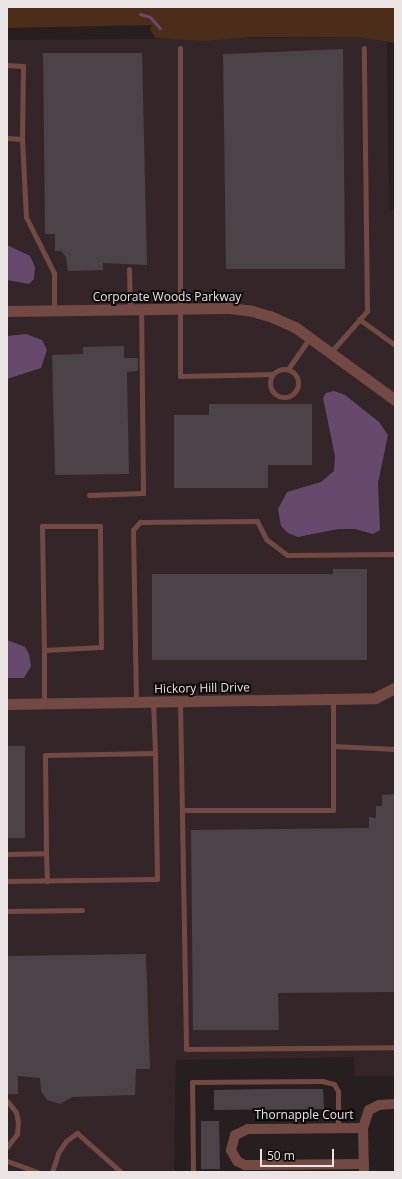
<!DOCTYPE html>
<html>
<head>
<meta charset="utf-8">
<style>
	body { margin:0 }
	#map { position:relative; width:402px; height:1179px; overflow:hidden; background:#271e1f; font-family:"Open Sans",sans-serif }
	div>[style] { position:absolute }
	.built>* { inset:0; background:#342528 }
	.green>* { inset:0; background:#4b2d1a }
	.water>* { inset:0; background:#67496e }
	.stream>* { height:3px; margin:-1.5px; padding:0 1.5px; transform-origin:1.5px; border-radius:1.5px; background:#67496e }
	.building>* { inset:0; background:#4c4348 }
	.service>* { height:5px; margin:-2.5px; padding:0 2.5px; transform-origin:2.5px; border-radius:2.5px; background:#734a43 }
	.service>.ring { margin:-2.5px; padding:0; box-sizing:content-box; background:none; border:5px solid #734a43; border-radius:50% }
	.minor>* { height:10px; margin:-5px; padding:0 5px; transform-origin:5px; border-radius:5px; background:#734a43 }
	.tertiary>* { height:11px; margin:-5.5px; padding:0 5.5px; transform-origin:5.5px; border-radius:5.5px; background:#734a43 }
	span { translate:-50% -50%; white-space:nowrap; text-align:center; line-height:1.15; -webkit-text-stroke:4px #0d0909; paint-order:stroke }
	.street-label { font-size:12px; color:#eae4e5 }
	.frame { position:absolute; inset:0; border:8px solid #eae4e5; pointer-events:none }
	.scale { position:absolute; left:260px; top:1149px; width:74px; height:18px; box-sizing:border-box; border:2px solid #eae4e5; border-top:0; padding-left:5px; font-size:12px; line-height:14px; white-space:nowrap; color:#eae4e5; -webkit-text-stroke:3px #0d0909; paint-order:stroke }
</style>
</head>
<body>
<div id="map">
	<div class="built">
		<i style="clip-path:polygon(387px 37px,389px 209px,395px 210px,395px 1076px,355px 1076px,354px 1057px,176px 1060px,174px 1172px,7px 1172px,7px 40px)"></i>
	</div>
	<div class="green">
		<i style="clip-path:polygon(7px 7px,395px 7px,395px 43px,359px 37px,253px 37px,203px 41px,156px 38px,150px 30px,152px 25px,7px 28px)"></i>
	</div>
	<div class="water">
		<i style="clip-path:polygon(7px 245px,30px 256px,35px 267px,34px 279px,29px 284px,7px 280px)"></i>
		<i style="clip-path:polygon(26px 334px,42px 340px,47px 350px,41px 368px,7px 379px,7px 336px)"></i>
		<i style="clip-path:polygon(334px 391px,345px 395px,379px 422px,388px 435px,378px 483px,380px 530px,373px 534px,355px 529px,338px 529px,298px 537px,288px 533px,281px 526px,278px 509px,287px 492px,321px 482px,334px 471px,335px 456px,323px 398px,326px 393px)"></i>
		<i style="clip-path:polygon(7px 640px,25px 647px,29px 654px,31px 666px,24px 678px,7px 678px)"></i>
	</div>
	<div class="stream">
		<i style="left:140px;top:14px;width:10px;rotate:17deg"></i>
		<i style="left:150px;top:17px;width:15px;rotate:48deg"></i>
	</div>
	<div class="building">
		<i style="clip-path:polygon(343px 49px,345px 269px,226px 269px,223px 54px)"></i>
		<i style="clip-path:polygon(43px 53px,142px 53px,147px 265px,103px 263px,103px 270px,68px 271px,66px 257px,61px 251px,55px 251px,55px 234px,45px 234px)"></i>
		<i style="clip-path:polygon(124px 346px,124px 358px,138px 358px,138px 371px,127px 372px,129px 474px,55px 475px,52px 355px,83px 354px,83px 347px)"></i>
		<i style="clip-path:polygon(209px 404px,312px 404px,312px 465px,268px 465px,268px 488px,174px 488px,174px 415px,209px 415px)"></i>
		<i style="clip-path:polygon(333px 569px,367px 569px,367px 660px,152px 660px,152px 574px,333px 574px)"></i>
		<i style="clip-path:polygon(7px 746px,25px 746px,25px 838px,7px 838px)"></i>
		<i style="clip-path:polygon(395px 794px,395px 992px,278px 993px,279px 1030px,193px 1030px,191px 830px,369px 828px,369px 817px,376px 818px,376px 806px,382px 806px,382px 795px)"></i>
		<i style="clip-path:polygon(146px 954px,150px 1069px,136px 1069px,135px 1095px,72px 1097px,60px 1104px,47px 1100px,41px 1091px,40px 1078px,18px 1076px,18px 1094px,7px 1094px,7px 956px)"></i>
		<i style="clip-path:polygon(274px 1089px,323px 1089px,324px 1109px,214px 1110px,214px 1090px)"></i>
		<i style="clip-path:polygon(201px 1121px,219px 1121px,220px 1169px,201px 1169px)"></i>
	</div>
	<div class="service">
		<i style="left:180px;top:48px;width:328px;rotate:90deg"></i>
		<i style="left:180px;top:376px;width:93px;rotate:-1.2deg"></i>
		<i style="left:7px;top:65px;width:16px;rotate:4deg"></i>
		<i style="left:23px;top:66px;width:73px;rotate:90.8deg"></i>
		<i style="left:22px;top:139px;width:78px;rotate:87.1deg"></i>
		<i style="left:26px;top:217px;width:63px;rotate:63.4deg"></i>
		<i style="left:54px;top:273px;width:37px;rotate:90deg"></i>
		<i style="left:7px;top:138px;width:15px;rotate:4deg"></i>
		<i style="left:129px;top:269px;width:40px;rotate:88.6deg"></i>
		<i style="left:359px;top:319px;width:44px;rotate:35.8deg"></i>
		<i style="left:331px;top:352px;width:55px;rotate:-48.7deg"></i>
		<i style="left:367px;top:311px;width:263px;rotate:-90.7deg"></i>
		<i class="ring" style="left:270px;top:369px;width:23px;height:23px"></i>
		<i style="left:288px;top:369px;width:39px;rotate:-55deg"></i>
		<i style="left:89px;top:495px;width:54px;rotate:-2.1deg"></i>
		<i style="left:143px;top:493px;width:184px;rotate:-90.6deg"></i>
		<i style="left:44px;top:650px;width:57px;rotate:-3deg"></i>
		<i style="left:101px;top:647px;width:121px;rotate:-90.5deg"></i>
		<i style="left:100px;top:526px;width:58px;rotate:180deg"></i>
		<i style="left:42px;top:526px;width:124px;rotate:89.1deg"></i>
		<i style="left:44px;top:650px;width:53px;rotate:90deg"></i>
		<i style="left:333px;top:699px;width:47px;rotate:90deg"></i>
		<i style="left:333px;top:746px;width:62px;rotate:2.8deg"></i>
		<i style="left:180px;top:701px;width:348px;rotate:89deg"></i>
		<i style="left:186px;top:1049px;width:209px;rotate:-0.5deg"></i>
		<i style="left:136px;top:702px;width:172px;rotate:-91deg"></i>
		<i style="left:133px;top:530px;width:11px;rotate:-49deg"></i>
		<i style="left:140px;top:522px;width:117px;rotate:-0.5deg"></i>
		<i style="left:257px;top:521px;width:20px;rotate:63deg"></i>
		<i style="left:266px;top:539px;width:26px;rotate:37deg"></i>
		<i style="left:287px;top:555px;width:108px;rotate:-0.5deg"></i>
		<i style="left:182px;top:810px;width:151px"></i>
		<i style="left:333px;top:810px;width:64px;rotate:-90deg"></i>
		<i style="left:46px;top:853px;width:28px;rotate:88deg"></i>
		<i style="left:7px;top:854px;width:39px;rotate:-1deg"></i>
		<i style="left:46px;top:853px;width:98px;rotate:-90.6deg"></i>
		<i style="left:45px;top:755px;width:110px;rotate:-1deg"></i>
		<i style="left:155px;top:753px;width:51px;rotate:-92.2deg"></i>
		<i style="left:7px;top:881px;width:150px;rotate:-0.8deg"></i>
		<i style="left:157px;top:879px;width:126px;rotate:-90.9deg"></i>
		<i style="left:7px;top:911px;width:75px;rotate:-0.8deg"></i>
		<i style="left:7px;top:1101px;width:14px;rotate:51deg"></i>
		<i style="left:16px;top:1112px;width:10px;rotate:79deg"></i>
		<i style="left:18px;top:1122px;width:12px;rotate:95deg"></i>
		<i style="left:17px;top:1134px;width:16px;rotate:128deg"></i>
		<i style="left:7px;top:1161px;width:32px;rotate:20deg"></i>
		<i style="left:52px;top:1172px;width:20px;rotate:-72deg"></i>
		<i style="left:58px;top:1153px;width:14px;rotate:-56deg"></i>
		<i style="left:66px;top:1141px;width:14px;rotate:-36deg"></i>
		<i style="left:77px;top:1133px;width:59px;rotate:41.6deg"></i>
		<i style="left:193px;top:1172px;width:90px;rotate:-90.6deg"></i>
		<i style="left:192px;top:1082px;width:130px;rotate:-0.4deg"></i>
		<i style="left:322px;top:1081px;width:12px;rotate:14deg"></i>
		<i style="left:334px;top:1084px;width:8px;rotate:60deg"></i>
		<i style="left:338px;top:1091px;width:37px;rotate:90deg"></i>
	</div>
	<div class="minor">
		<i style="left:363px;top:1128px;width:115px;rotate:179.5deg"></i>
		<i style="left:248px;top:1129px;width:14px;rotate:155deg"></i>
		<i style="left:235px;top:1135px;width:16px;rotate:105deg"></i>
		<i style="left:231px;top:1150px;width:13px;rotate:61deg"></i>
		<i style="left:237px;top:1161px;width:9px;rotate:27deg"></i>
		<i style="left:245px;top:1165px;width:119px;rotate:-0.5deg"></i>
		<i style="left:364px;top:1172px;width:44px;rotate:-91.3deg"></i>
		<i style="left:363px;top:1128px;width:19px;rotate:-72deg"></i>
		<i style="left:369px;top:1110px;width:11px;rotate:-27deg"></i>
		<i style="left:379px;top:1105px;width:16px;rotate:-4deg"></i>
	</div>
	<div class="tertiary">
		<i style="left:7px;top:311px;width:222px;rotate:-0.8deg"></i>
		<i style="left:229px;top:308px;width:23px;rotate:7deg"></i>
		<i style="left:252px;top:311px;width:19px;rotate:16deg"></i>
		<i style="left:270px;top:316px;width:27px;rotate:24deg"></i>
		<i style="left:295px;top:327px;width:124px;rotate:36.1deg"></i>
		<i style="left:7px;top:704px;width:368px;rotate:-0.9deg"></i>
		<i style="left:375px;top:698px;width:22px;rotate:-27deg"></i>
	</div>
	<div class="street-label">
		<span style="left:167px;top:297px">Corporate Woods Parkway</span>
		<span style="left:202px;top:688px;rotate:-1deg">Hickory Hill Drive</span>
		<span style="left:304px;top:1115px">Thornapple Court</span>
	</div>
	<div class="frame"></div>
	<div class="scale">50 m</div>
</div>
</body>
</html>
